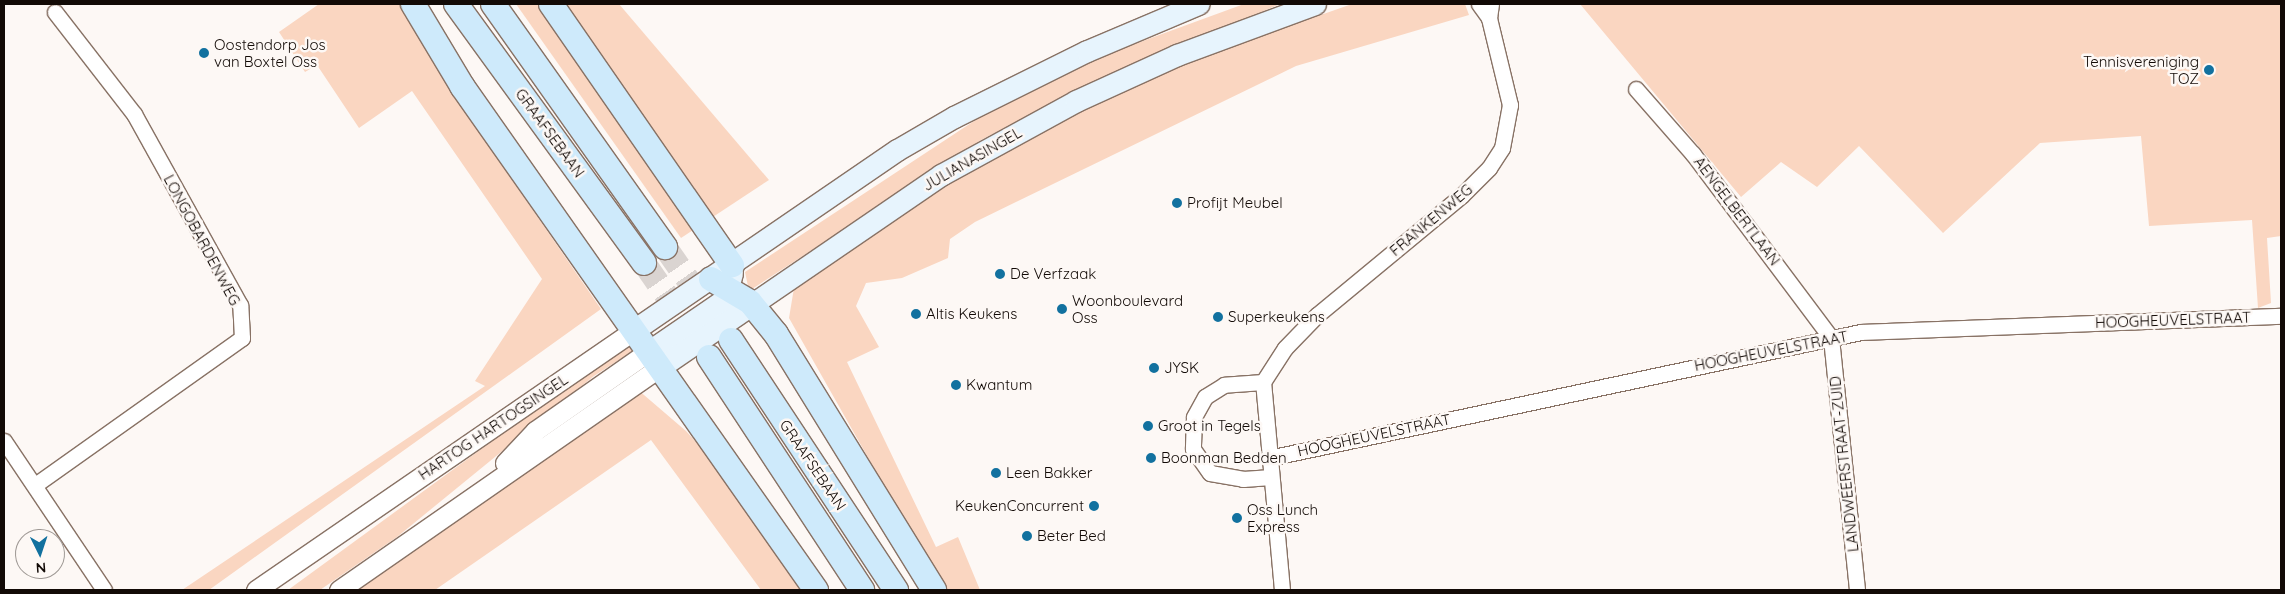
<!DOCTYPE html>
<html>
<head>
<meta charset="utf-8">
<style>
	body { margin:0 }
	#map { position:relative; width:2285px; height:594px; overflow:hidden; background:#fdf8f5; font-family:Quicksand,sans-serif }
	div>[style] { position:absolute }
	.green>* { inset:0; background:#fad6c1 }
	.primary-tunnel>* { height:24px; margin-top:-12px; transform-origin:0; background:repeating-linear-gradient(90deg,#dad4d1 0 24px,transparent 0 36px) }
	.roads { filter:drop-shadow(1px 0 #887265) drop-shadow(-1px 0 #887265) drop-shadow(0 1px #887265) drop-shadow(0 -1px #887265) }
	.minor>* { height:15px; margin:-7.5px; padding:0 7.5px; transform-origin:7.5px; border-radius:7.5px; background:#fff }
	.tertiary>* { height:19px; margin:-9.5px; padding:0 9.5px; transform-origin:9.5px; border-radius:9.5px; background:#fff }
	.secondary>* { height:21px; margin:-10.5px; padding:0 10.5px; transform-origin:10.5px; border-radius:10.5px; background:#e7f4fd }
	.primary>* { height:24px; margin:-12px; padding:0 12px; transform-origin:12px; border-radius:12px; background:#ceeafb }
	.dots>* { width:14px; height:14px; translate:-50% -50%; box-sizing:border-box; border:2px solid #fdf8f5; border-radius:50% }
	span { translate:-50% -50%; white-space:nowrap; text-align:center; line-height:1.15; -webkit-text-stroke:5px #fdf8f5; paint-order:stroke }
	.poi-label { font-size:15px; color:#120a06 }
	.left { translate:0 -50%; text-align:left }
	.right { translate:-100% -50%; text-align:right }
	.street-label { font-size:15px; color:#120a06 }
	.frame { position:absolute; inset:0; border:5px solid #120a06; pointer-events:none }
	.north { position:absolute; left:15px; top:529px; width:50px; height:50px; box-sizing:border-box; background:#fdf8f5; border:1px solid #9f9995; border-radius:50%; rotate:176deg; font-size:14px; font-weight:700; line-height:20px; text-align:center; color:#120a06 }
	.north::after { content:''; display:block; margin:auto; width:18px; height:22px; background:#12719f; clip-path:polygon(50% 0,100% 100%,50% 72%,0 100%) }
</style>
</head>
<body>
<div id="map">
	<div class="green">
		<i style="clip-path:polygon(319px 4px,406px 4px,479px 132px,601px 309px,209px 590px,182px 590px,485px 386px,475px 381px,542px 279px,412px 91px,359px 128px,317px 65px,305px 72px,279px 32px)"></i>
		<i style="clip-path:polygon(516px 4px,619px 4px,769px 180px,681px 238px)"></i>
		<i style="clip-path:polygon(1244px 4px,1280px 4px,1063px 98px,981px 140px,749px 291px,745px 272px,1012px 96px,1110px 53px)"></i>
		<i style="clip-path:polygon(1352px 4px,1465px 4px,1469px 15px,1296px 66px,975px 222px,950px 239px,948px 258px,902px 278px,866px 283px,856px 306px,879px 347px,847px 362px,936px 547px,958px 537px,980px 590px,943px 590px,789px 318px,794px 288px,929px 194px,1055px 122px,1178px 65px)"></i>
		<i style="clip-path:polygon(1580px 4px,2281px 4px,2281px 236px,2267px 238px,2271px 303px,2258px 308px,2252px 220px,2149px 226px,2141px 136px,2040px 143px,1943px 233px,1859px 146px,1817px 187px,1781px 162px,1741px 197px)"></i>
		<i style="clip-path:polygon(632px 339px,639px 347px,594px 376px,397px 537px,320px 590px,288px 590px)"></i>
		<i style="clip-path:polygon(637px 389px,686px 431px,727px 476px,808px 590px,761px 590px,651px 440px,435px 590px,353px 590px)"></i>
	</div>
	<div class="primary-tunnel">
		<i style="left:665px;top:247px;width:98px;rotate:55deg"></i>
		<i style="left:644px;top:263px;width:98px;rotate:55.3deg"></i>
	</div>
	<div class="roads">
		<div class="minor">
			<i style="left:1479px;top:4px;width:17px;rotate:54deg"></i>
			<i style="left:1636px;top:89px;width:86px;rotate:48.8deg"></i>
			<i style="left:1693px;top:154px;width:230px;rotate:53.1deg"></i>
			<i style="left:1831px;top:338px;width:253px;rotate:84.1deg"></i>
			<i style="left:1263px;top:382px;width:39px;rotate:176deg"></i>
			<i style="left:1224px;top:385px;width:22px;rotate:148deg"></i>
			<i style="left:1205px;top:397px;width:23px;rotate:119deg"></i>
			<i style="left:1194px;top:417px;width:32px;rotate:92deg"></i>
			<i style="left:1193px;top:449px;width:29px;rotate:55deg"></i>
			<i style="left:1210px;top:473px;width:34px;rotate:10deg"></i>
			<i style="left:1243px;top:479px;width:28px;rotate:-4deg"></i>
			<i style="left:4px;top:441px;width:179px;rotate:56.1deg"></i>
			<i style="left:1269px;top:458px;width:605px;rotate:-12.02deg"></i>
			<i style="left:1861px;top:332px;width:420px;rotate:-2.2deg"></i>
			<i style="left:35px;top:485px;width:254px;rotate:-35.4deg"></i>
			<i style="left:242px;top:338px;width:33px;rotate:-93deg"></i>
			<i style="left:240px;top:305px;width:218px;rotate:-119deg"></i>
			<i style="left:134px;top:114px;width:129px;rotate:-127.8deg"></i>
			<i style="left:1282px;top:590px;width:209px;rotate:-95.2deg"></i>
			<i style="left:1263px;top:382px;width:40px;rotate:-57.1deg"></i>
			<i style="left:1285px;top:348px;width:46px;rotate:-45.9deg"></i>
			<i style="left:1317px;top:315px;width:188px;rotate:-39.6deg"></i>
			<i style="left:1462px;top:195px;width:38px;rotate:-45deg"></i>
			<i style="left:1489px;top:168px;width:24px;rotate:-57deg"></i>
			<i style="left:1502px;top:148px;width:44px;rotate:-79.5deg"></i>
			<i style="left:1510px;top:105px;width:89px;rotate:-103.6deg"></i>
			<i style="left:1489px;top:18px;width:14px;rotate:-82deg"></i>
		</div>
		<div class="tertiary">
			<i style="left:505px;top:463px;width:44px;rotate:-46.8deg"></i>
			<i style="left:535px;top:431px;width:138px;rotate:-35deg"></i>
			<i style="left:256px;top:590px;width:459px;rotate:-34.5deg"></i>
			<i style="left:339px;top:590px;width:389px;rotate:-34.8deg"></i>
		</div>
		<div class="secondary">
			<i style="left:634px;top:330px;width:319px;rotate:-34.4deg"></i>
			<i style="left:897px;top:150px;width:66px;rotate:-30.1deg"></i>
			<i style="left:954px;top:117px;width:148px;rotate:-26.4deg"></i>
			<i style="left:1087px;top:51px;width:121px;rotate:-22.9deg"></i>
			<i style="left:648px;top:352px;width:93px;rotate:-34.5deg"></i>
			<i style="left:725px;top:299px;width:27px;rotate:-75deg"></i>
			<i style="left:659px;top:368px;width:342px;rotate:-34.4deg"></i>
			<i style="left:941px;top:175px;width:154px;rotate:-28.7deg"></i>
			<i style="left:1076px;top:101px;width:111px;rotate:-24.5deg"></i>
			<i style="left:1177px;top:55px;width:147px;rotate:-20.3deg"></i>
		</div>
		<div class="primary">
			<i style="left:413px;top:4px;width:96px;rotate:59.1deg"></i>
			<i style="left:462px;top:86px;width:616px;rotate:54.92deg"></i>
			<i style="left:456px;top:4px;width:320px;rotate:54deg"></i>
			<i style="left:493px;top:4px;width:298px;rotate:54.7deg"></i>
			<i style="left:551px;top:4px;width:318px;rotate:55.3deg"></i>
			<i style="left:711px;top:279px;width:45px;rotate:30.5deg"></i>
			<i style="left:750px;top:302px;width:41px;rotate:50.9deg"></i>
			<i style="left:776px;top:334px;width:301px;rotate:58.3deg"></i>
			<i style="left:731px;top:340px;width:300px;rotate:56.6deg"></i>
			<i style="left:709px;top:357px;width:279px;rotate:56.7deg"></i>
		</div>
	</div>
	<div class="dots">
		<i style="left:204px;top:53px;background:#12719f"></i>
		<i style="left:2209px;top:70px;background:#12719f"></i>
		<i style="left:1177px;top:203px;background:#12719f"></i>
		<i style="left:1000px;top:274px;background:#12719f"></i>
		<i style="left:1062px;top:309px;background:#12719f"></i>
		<i style="left:916px;top:314px;background:#12719f"></i>
		<i style="left:1218px;top:317px;background:#12719f"></i>
		<i style="left:1154px;top:368px;background:#12719f"></i>
		<i style="left:956px;top:385px;background:#12719f"></i>
		<i style="left:1148px;top:426px;background:#12719f"></i>
		<i style="left:1151px;top:458px;background:#12719f"></i>
		<i style="left:996px;top:473px;background:#12719f"></i>
		<i style="left:1094px;top:506px;background:#12719f"></i>
		<i style="left:1237px;top:518px;background:#12719f"></i>
		<i style="left:1027px;top:536px;background:#12719f"></i>
	</div>
	<div class="poi-label">
		<span class="left" style="left:214px;top:53px">Oostendorp Jos<br>van Boxtel Oss</span>
		<span class="right" style="left:2199px;top:70px">Tennisvereniging<br>TOZ</span>
		<span class="left" style="left:1187px;top:203px">Profijt Meubel</span>
		<span class="left" style="left:1010px;top:274px">De Verfzaak</span>
		<span class="left" style="left:1072px;top:309px">Woonboulevard<br>Oss</span>
		<span class="left" style="left:926px;top:314px">Altis Keukens</span>
		<span class="left" style="left:1228px;top:317px">Superkeukens</span>
		<span class="left" style="left:1164px;top:368px">JYSK</span>
		<span class="left" style="left:966px;top:385px">Kwantum</span>
		<span class="left" style="left:1158px;top:426px">Groot in Tegels</span>
		<span class="left" style="left:1161px;top:458px">Boonman Bedden</span>
		<span class="left" style="left:1006px;top:473px">Leen Bakker</span>
		<span class="right" style="left:1084px;top:506px">KeukenConcurrent</span>
		<span class="left" style="left:1247px;top:518px">Oss Lunch<br>Express</span>
		<span class="left" style="left:1037px;top:536px">Beter Bed</span>
	</div>
	<div class="street-label">
		<span style="left:550px;top:133px;rotate:54deg">GRAAFSEBAAN</span>
		<span style="left:972px;top:159px;rotate:-30deg">JULIANASINGEL</span>
		<span style="left:1737px;top:211px;rotate:53deg">AENGELBERTLAAN</span>
		<span style="left:1431px;top:220px;rotate:-40deg">FRANKENWEG</span>
		<span style="left:202px;top:240px;rotate:62deg">LONGOBARDENWEG</span>
		<span style="left:2173px;top:320px;rotate:-2deg">HOOGHEUVELSTRAAT</span>
		<span style="left:1771px;top:351px;rotate:-11deg">HOOGHEUVELSTRAAT</span>
		<span style="left:493px;top:427px;rotate:-34deg">HARTOG HARTOGSINGEL</span>
		<span style="left:1374px;top:435px;rotate:-12deg">HOOGHEUVELSTRAAT</span>
		<span style="left:1844px;top:464px;rotate:-96deg">LANDWEERSTRAAT-ZUID</span>
		<span style="left:813px;top:465px;rotate:56deg">GRAAFSEBAAN</span>
	</div>
	<div class="frame"></div>
	<div class="north">N</div>
</div>
</body>
</html>
